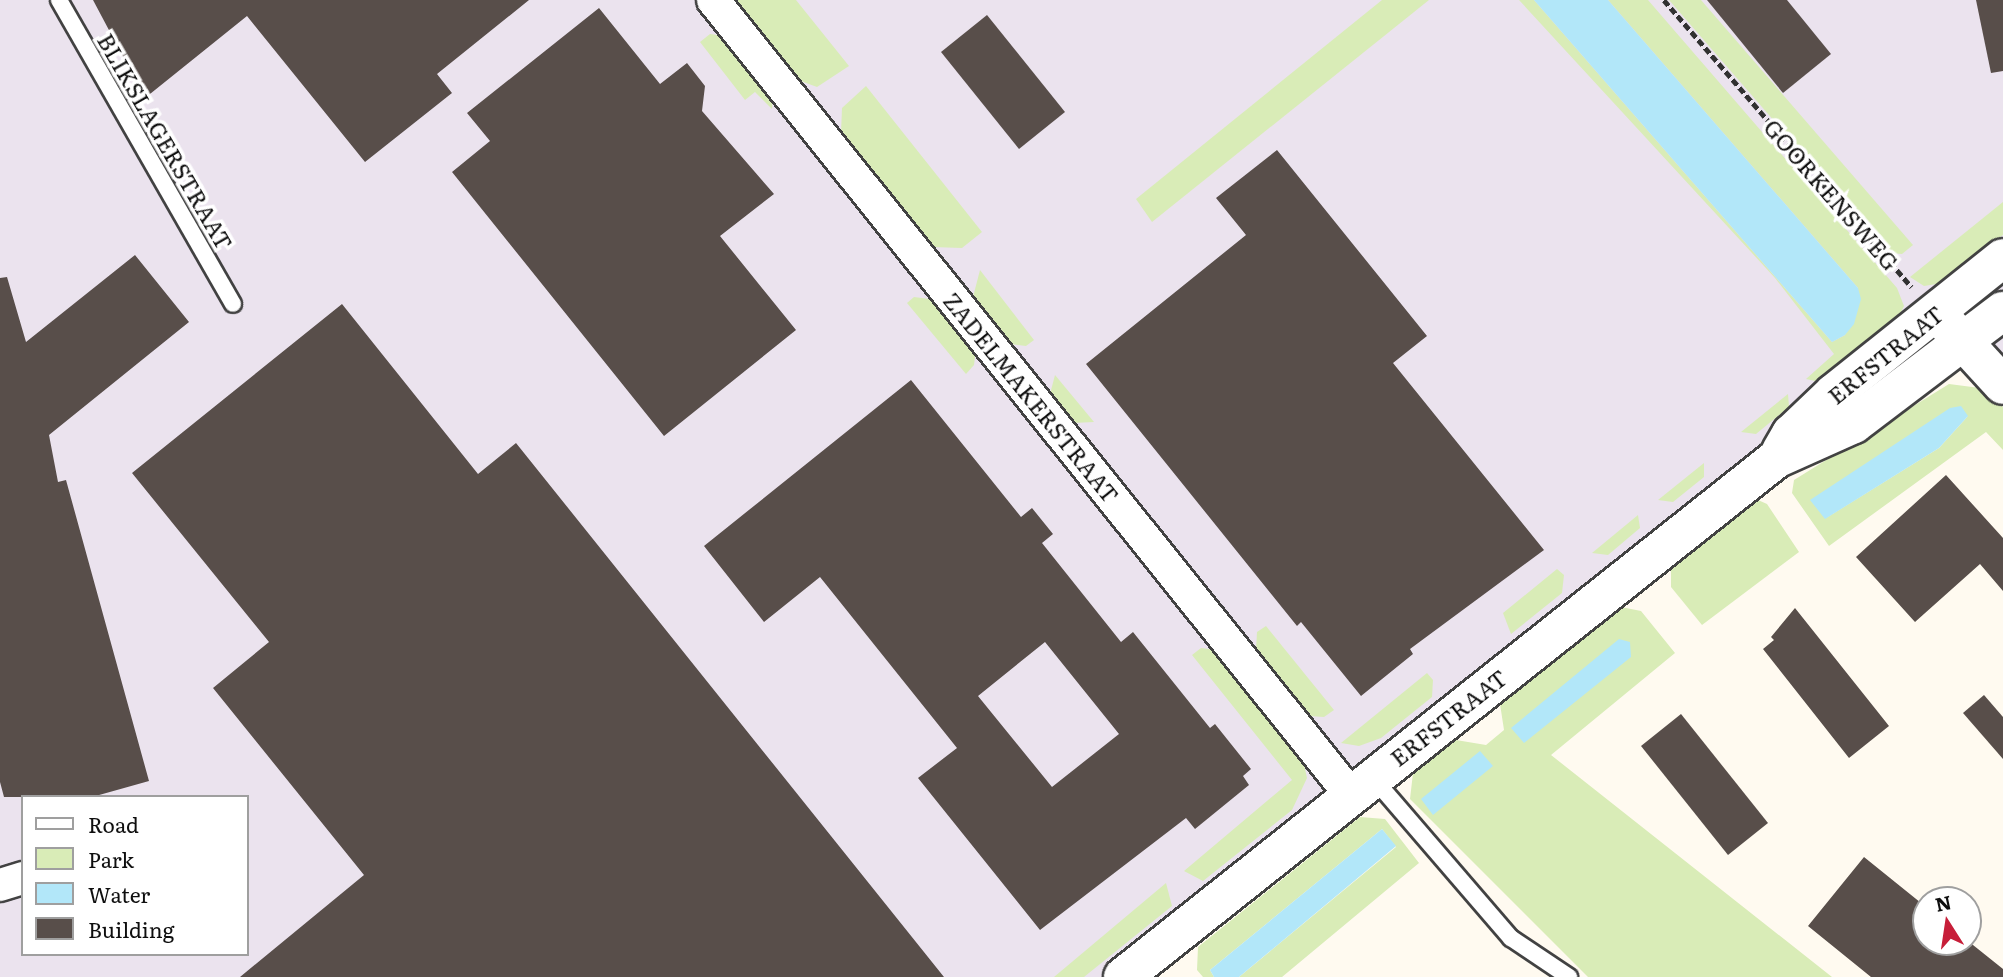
<!DOCTYPE html>
<html>
<head>
<meta charset="utf-8">
<style>
	body { margin:0 }
	#map { position:relative; width:2003px; height:977px; overflow:hidden; background:#fffaf0; font-family:Literata,serif }
	div>[style] { position:absolute }
	.industrial>* { inset:0; background:#ebe3ee }
	.green>* { inset:0; background:#d9ecb7 }
	.water>* { inset:0; background:#b2e7f9 }
	.building>* { inset:0; background:#584e4a }
	.path>* { height:4.5px; margin-top:-2.25px; transform-origin:0; background:repeating-linear-gradient(90deg,#313131 0 7px,transparent 0 10.5px) }
	.roads { filter:drop-shadow(2px 0 #424242) drop-shadow(-2px 0 #424242) drop-shadow(0 2px #424242) drop-shadow(0 -2px #424242) }
	.service>* { height:16px; margin:-8px; padding:0 8px; transform-origin:8px; border-radius:8px; background:#fff }
	.minor>* { height:32px; margin:-16px; padding:0 16px; transform-origin:16px; border-radius:16px; background:#fff }
	.tertiary>* { height:38px; margin:-19px; padding:0 19px; transform-origin:19px; border-radius:19px; background:#fff }
	span { translate:-50% -50%; white-space:nowrap; text-align:center; line-height:1.15; -webkit-text-stroke:7px #fff; paint-order:stroke }
	.street-label { font-size:23px; color:#0f0f0f }
	.legend { position:absolute; left:21px; top:795px; width:228px; height:161px; box-sizing:border-box; background:#fff; border:2px solid #9f9f9f; margin:0; padding:9px 12px; list-style:none; font-size:21px; color:#0f0f0f }
	.legend li { display:flex; align-items:center; gap:14px; height:35px }
	.legend b { width:35px; border:2px solid #9f9f9f }
	.north { position:absolute; left:1912px; top:886px; width:70px; height:70px; box-sizing:border-box; background:#fff; border:2px solid #9f9f9f; border-radius:50%; rotate:348deg; font-size:19px; font-weight:700; line-height:28px; text-align:center; color:#0f0f0f }
	.north::after { content:''; display:block; margin:auto; width:24px; height:32px; background:#c71e39; clip-path:polygon(50% 0,100% 100%,50% 72%,0 100%) }
</style>
</head>
<body>
<div id="map">
	<div class="industrial">
		<i style="clip-path:polygon(evenodd,0 0,2003px 0,2003px 369px,1935px 288px,1677px 534px,1136px 977px,0 977px,0 0,23px 797px,247px 797px,247px 954px,23px 954px,23px 797px)"></i>
	</div>
	<div class="green">
		<i style="clip-path:polygon(734px 0,796px 0,849px 66px,817px 87px,798px 80px)"></i>
		<i style="clip-path:polygon(1382px 0,1429px 0,1152px 222px,1136px 199px)"></i>
		<i style="clip-path:polygon(1519px 0,1534px 0,1832px 342px,1845px 335px,1858px 288px,1608px 0,1648px 0,1897px 288px,1904px 306px,1897px 321px,1820px 382px,1806px 379px,1834px 354px,1775px 278px)"></i>
		<i style="clip-path:polygon(1669px 0,1701px 0,1913px 245px,1902px 254px,1889px 253px)"></i>
		<i style="clip-path:polygon(710px 34px,725px 36px,773px 95px,772px 109px,755px 92px,745px 100px,700px 42px)"></i>
		<i style="clip-path:polygon(866px 86px,982px 232px,962px 248px,932px 247px,841px 133px,842px 108px)"></i>
		<i style="clip-path:polygon(2003px 202px,2003px 235px,1943px 283px,1924px 286px,1910px 277px)"></i>
		<i style="clip-path:polygon(980px 270px,1034px 340px,1026px 346px,1010px 344px,973px 297px)"></i>
		<i style="clip-path:polygon(914px 297px,937px 300px,976px 349px,974px 365px,966px 374px,907px 303px)"></i>
		<i style="clip-path:polygon(1055px 375px,1094px 422px,1073px 423px,1050px 394px)"></i>
		<i style="clip-path:polygon(evenodd,1949px 384px,1980px 388px,2003px 407px,2003px 450px,1986px 432px,1829px 546px,1792px 493px,1794px 480px,1949px 384px,1968px 416px,1939px 448px,1826px 518px,1968px 416px)"></i>
		<i style="clip-path:polygon(1788px 394px,1789px 407px,1756px 434px,1741px 432px)"></i>
		<i style="clip-path:polygon(1704px 463px,1704px 477px,1673px 502px,1658px 500px)"></i>
		<i style="clip-path:polygon(1758px 500px,1767px 504px,1799px 552px,1702px 625px,1671px 587px,1671px 568px)"></i>
		<i style="clip-path:polygon(1638px 515px,1640px 528px,1608px 555px,1592px 553px)"></i>
		<i style="clip-path:polygon(1557px 569px,1564px 575px,1562px 593px,1511px 634px,1503px 613px)"></i>
		<i style="clip-path:polygon(1621px 607px,1641px 611px,1675px 653px,1551px 755px,1832px 977px,1588px 977px,1410px 799px,1413px 773px,1456px 740px,1486px 745px,1504px 730px,1500px 704px)"></i>
		<i style="clip-path:polygon(1266px 626px,1334px 710px,1324px 717px,1309px 716px,1256px 650px,1257px 632px)"></i>
		<i style="clip-path:polygon(1201px 648px,1217px 650px,1302px 755px,1307px 778px,1292px 810px,1203px 881px,1184px 871px,1292px 780px,1192px 655px)"></i>
		<i style="clip-path:polygon(1427px 673px,1433px 680px,1432px 697px,1381px 738px,1359px 746px,1341px 743px)"></i>
		<i style="clip-path:polygon(1360px 817px,1385px 819px,1419px 863px,1282px 977px,1239px 977px,1396px 847px,1382px 829px,1210px 970px,1214px 977px,1203px 977px,1197px 970px,1198px 947px)"></i>
		<i style="clip-path:polygon(1166px 883px,1172px 906px,1084px 977px,1054px 977px)"></i>
	</div>
	<div class="water">
		<i style="clip-path:polygon(1534px 0,1608px 0,1858px 288px,1861px 299px,1854px 324px,1845px 335px,1832px 342px)"></i>
		<i style="clip-path:polygon(1961px 406px,1968px 416px,1939px 448px,1825px 519px,1810px 500px,1950px 408px)"></i>
		<i style="clip-path:polygon(1619px 639px,1630px 642px,1631px 657px,1524px 743px,1511px 728px)"></i>
		<i style="clip-path:polygon(1480px 751px,1493px 766px,1433px 815px,1421px 799px)"></i>
		<i style="clip-path:polygon(1382px 829px,1396px 846px,1239px 977px,1214px 977px,1210px 970px)"></i>
	</div>
	<div class="building">
		<i style="clip-path:polygon(93px 0,529px 0,437px 74px,452px 93px,365px 162px,247px 16px,145px 98px)"></i>
		<i style="clip-path:polygon(1707px 0,1787px 0,1831px 54px,1783px 93px)"></i>
		<i style="clip-path:polygon(1976px 0,2003px 0,2003px 71px,1991px 73px)"></i>
		<i style="clip-path:polygon(599px 8px,660px 84px,687px 63px,705px 86px,702px 111px,774px 194px,720px 236px,796px 330px,664px 436px,452px 172px,490px 141px,467px 113px)"></i>
		<i style="clip-path:polygon(987px 15px,1065px 112px,1019px 149px,941px 52px)"></i>
		<i style="clip-path:polygon(1277px 150px,1427px 336px,1393px 363px,1544px 550px,1410px 649px,1413px 654px,1361px 696px,1301px 622px,1297px 626px,1086px 364px,1246px 235px,1216px 198px)"></i>
		<i style="clip-path:polygon(135px 255px,189px 322px,49px 435px,58px 482px,66px 480px,149px 781px,92px 797px,4px 797px,0 782px,0 278px,7px 277px,26px 342px)"></i>
		<i style="clip-path:polygon(342px 304px,478px 474px,516px 443px,944px 977px,240px 977px,364px 875px,213px 688px,269px 642px,132px 473px)"></i>
		<i style="clip-path:polygon(evenodd,911px 380px,1021px 517px,1032px 508px,1053px 534px,1042px 543px,1121px 642px,1133px 632px,1210px 728px,1215px 724px,1251px 769px,1243px 776px,1249px 785px,1195px 829px,1186px 818px,1040px 930px,918px 778px,957px 748px,820px 577px,764px 622px,704px 546px,911px 380px,1045px 642px,1119px 734px,1052px 787px,978px 696px,1045px 642px)"></i>
		<i style="clip-path:polygon(1946px 475px,2003px 538px,2003px 591px,1980px 564px,1915px 622px,1856px 557px)"></i>
		<i style="clip-path:polygon(1795px 608px,1889px 726px,1849px 758px,1763px 649px,1774px 640px,1771px 637px)"></i>
		<i style="clip-path:polygon(1984px 695px,2003px 717px,2003px 759px,1963px 713px)"></i>
		<i style="clip-path:polygon(1681px 714px,1768px 823px,1728px 855px,1641px 746px)"></i>
		<i style="clip-path:polygon(1864px 857px,1926px 907px,1926px 942px,1968px 941px,2003px 969px,2003px 977px,1871px 977px,1808px 926px)"></i>
	</div>
	<div class="path">
		<i style="left:1664px;top:0;width:379px;rotate:49.2deg"></i>
	</div>
	<div class="roads">
		<div class="service">
			<i style="left:59px;top:0;width:350px;rotate:60.2deg"></i>
			<i style="left:1374px;top:779px;width:210px;rotate:49.3deg"></i>
			<i style="left:1511px;top:938px;width:70px;rotate:33.9deg"></i>
		</div>
		<div class="minor">
			<i style="left:713px;top:0;width:1018px;rotate:51.26deg"></i>
			<i style="left:0;top:885px;width:24px;rotate:-17deg"></i>
		</div>
		<div class="tertiary">
			<i style="left:1948px;top:325px;width:81px;rotate:47.5deg"></i>
			<i style="left:1781px;top:451px;width:20px;rotate:-60deg"></i>
			<i style="left:1791px;top:434px;width:59px;rotate:-43.6deg"></i>
			<i style="left:1834px;top:393px;width:216px;rotate:-38.6deg"></i>
			<i style="left:1123px;top:977px;width:834px;rotate:-38.42deg"></i>
			<i style="left:1776px;top:459px;width:85px;rotate:-24.2deg"></i>
			<i style="left:1854px;top:424px;width:187px;rotate:-37.2deg"></i>
		</div>
	</div>
	<div class="street-label">
		<span style="left:166px;top:141px;rotate:60deg">BLIKSLAGERSTRAAT</span>
		<span style="left:1832px;top:194px;rotate:49deg">GOORKENSWEG</span>
		<span style="left:1885px;top:354px;rotate:-39deg">ERFSTRAAT</span>
		<span style="left:1032px;top:397px;rotate:51deg">ZADELMAKERSTRAAT</span>
		<span style="left:1448px;top:717px;rotate:-38deg">ERFSTRAAT</span>
	</div>
	<ul class="legend">
	<li><b style="height:9px;background:#fff"></b>Road</li>
	<li><b style="height:19px;background:#d9ecb7"></b>Park</li>
	<li><b style="height:19px;background:#b2e7f9"></b>Water</li>
	<li><b style="height:19px;background:#584e4a"></b>Building</li>
	</ul>
	<div class="north">N</div>
</div>
</body>
</html>
